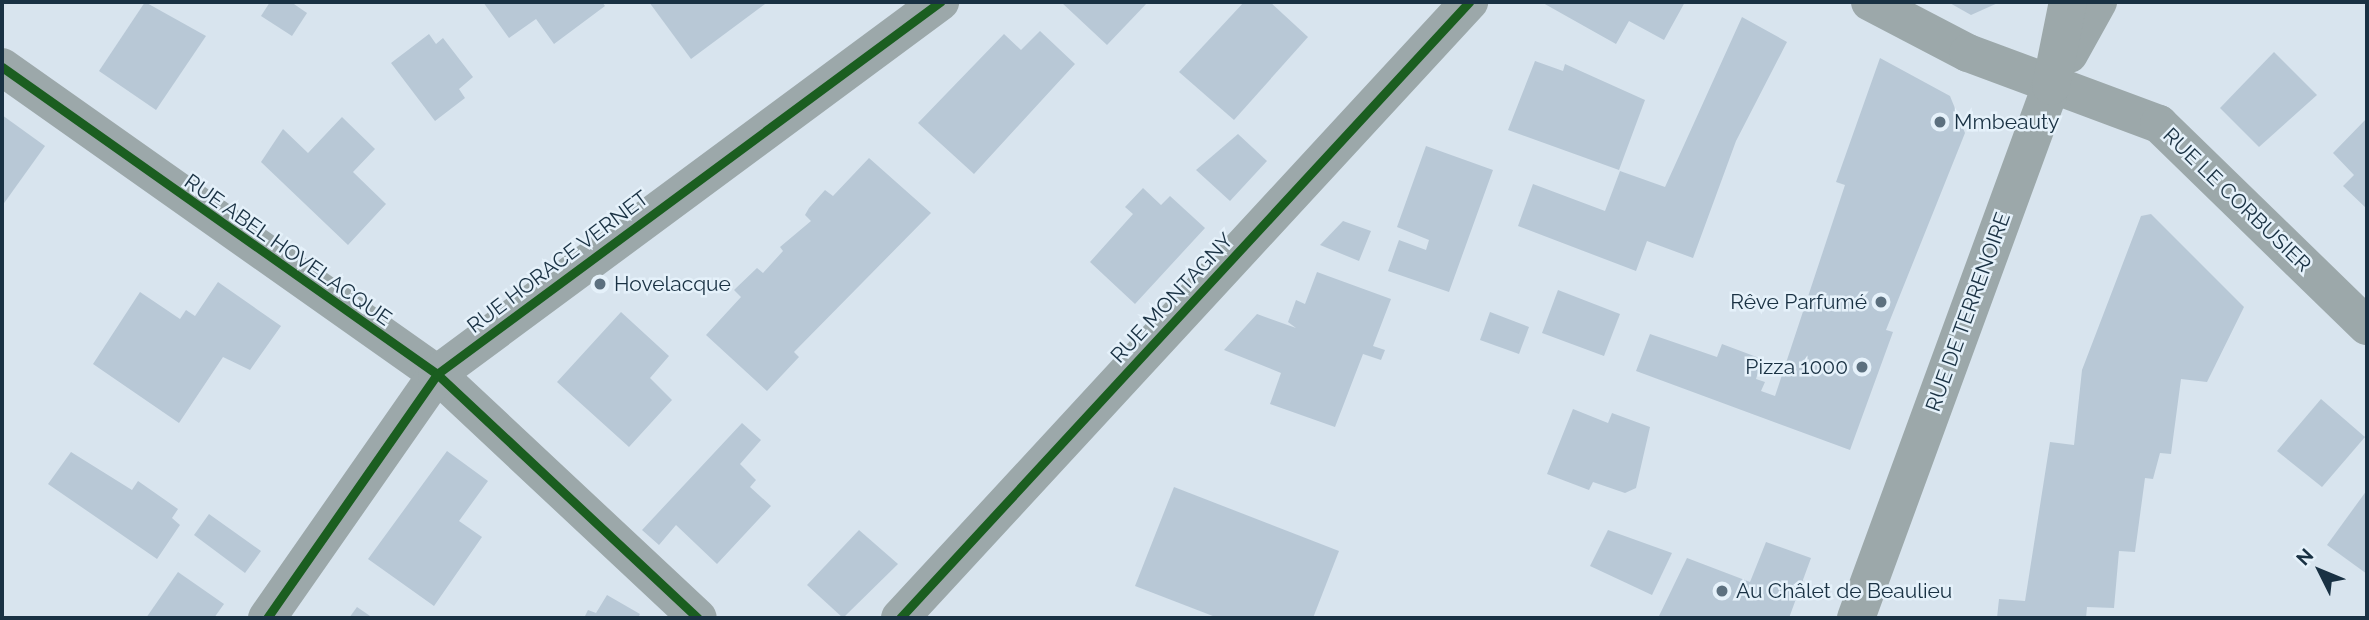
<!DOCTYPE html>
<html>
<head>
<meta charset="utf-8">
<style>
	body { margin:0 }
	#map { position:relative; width:2369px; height:620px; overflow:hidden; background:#d8e4ee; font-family:Raleway,sans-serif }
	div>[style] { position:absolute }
	.building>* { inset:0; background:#b8c8d6 }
	.minor>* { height:38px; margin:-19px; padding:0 19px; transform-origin:19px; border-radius:19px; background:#9ca8aa }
	.cycleway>* { height:9px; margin:-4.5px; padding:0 4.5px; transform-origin:4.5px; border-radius:4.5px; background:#1b5e20 }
	.dots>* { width:19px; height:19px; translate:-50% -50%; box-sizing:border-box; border:4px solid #e5f1fa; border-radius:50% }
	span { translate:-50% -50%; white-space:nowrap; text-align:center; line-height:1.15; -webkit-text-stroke:5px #e5f1fa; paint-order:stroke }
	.poi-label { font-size:21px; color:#193143 }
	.left { translate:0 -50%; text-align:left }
	.right { translate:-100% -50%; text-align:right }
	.street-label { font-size:21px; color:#193143 }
	.frame { position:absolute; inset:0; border:4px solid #193143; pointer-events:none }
	.north { position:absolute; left:2285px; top:536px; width:70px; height:70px; -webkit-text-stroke:5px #e5f1fa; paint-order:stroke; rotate:313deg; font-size:19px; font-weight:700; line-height:28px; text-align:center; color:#193143 }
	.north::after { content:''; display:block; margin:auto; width:24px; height:32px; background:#193143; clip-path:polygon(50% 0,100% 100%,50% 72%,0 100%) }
</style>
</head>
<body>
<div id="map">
	<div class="building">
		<i style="clip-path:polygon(145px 2px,206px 36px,156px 110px,99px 71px)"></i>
		<i style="clip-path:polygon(270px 2px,291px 2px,307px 13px,292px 36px,261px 16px)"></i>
		<i style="clip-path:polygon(483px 2px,602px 2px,605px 6px,554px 44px,536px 19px,509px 38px)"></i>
		<i style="clip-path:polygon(649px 2px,764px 2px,765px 4px,691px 59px)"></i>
		<i style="clip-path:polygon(1061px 2px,1148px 2px,1107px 45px)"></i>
		<i style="clip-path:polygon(1244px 2px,1270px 2px,1308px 37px,1234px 120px,1179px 72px)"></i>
		<i style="clip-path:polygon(1685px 2px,1664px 40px,1629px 21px,1616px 44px,1543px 3px)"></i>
		<i style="clip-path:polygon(1948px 2px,2000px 2px,1971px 15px)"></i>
		<i style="clip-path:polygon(1742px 17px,1787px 42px,1736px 141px,1693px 258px,1647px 241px,1636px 271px,1518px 226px,1533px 184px,1605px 211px,1620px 171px,1665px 187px)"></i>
		<i style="clip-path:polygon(1040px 31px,1075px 64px,974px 174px,918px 123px,1004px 34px,1021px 50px)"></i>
		<i style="clip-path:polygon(429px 34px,436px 44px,443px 38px,473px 77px,459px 89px,465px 98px,435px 121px,391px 63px)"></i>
		<i style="clip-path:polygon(2274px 52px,2317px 95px,2259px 147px,2220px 108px)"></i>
		<i style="clip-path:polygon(1880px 58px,1950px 96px,1965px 133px,1886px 330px,1893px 332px,1850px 450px,1636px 371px,1650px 334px,1717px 357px,1722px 344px,1762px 359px,1756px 379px,1765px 382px,1761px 391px,1775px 396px,1845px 185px,1836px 182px)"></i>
		<i style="clip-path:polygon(1535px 61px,1563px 71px,1565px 64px,1645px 100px,1619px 170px,1508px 130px)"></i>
		<i style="clip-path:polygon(2px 115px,45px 146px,2px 206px)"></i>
		<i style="clip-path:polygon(342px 117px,375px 149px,353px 172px,386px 204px,348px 245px,261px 162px,283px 129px,308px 153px)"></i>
		<i style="clip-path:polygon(2367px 118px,2367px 209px,2343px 186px,2354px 175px,2333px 153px)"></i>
		<i style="clip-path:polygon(1238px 134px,1267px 161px,1230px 201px,1196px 170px)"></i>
		<i style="clip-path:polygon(1426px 146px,1493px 170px,1449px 292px,1388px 271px,1399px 240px,1426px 250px,1429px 240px,1397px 227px)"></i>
		<i style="clip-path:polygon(869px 158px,931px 213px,794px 352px,799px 357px,767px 391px,706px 335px,741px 297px,734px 290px,757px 268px,763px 273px,783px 251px,780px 247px,811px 221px,805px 215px,809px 208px,825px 190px,833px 196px)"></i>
		<i style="clip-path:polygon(1143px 188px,1161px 205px,1170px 196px,1205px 228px,1135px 304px,1090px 262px,1133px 214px,1125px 207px)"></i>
		<i style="clip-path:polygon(2151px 214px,2244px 307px,2207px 382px,2181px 379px,2171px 454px,2160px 453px,2153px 479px,2145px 478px,2135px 552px,2119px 551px,2114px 608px,2087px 607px,2086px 618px,1997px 618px,1999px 599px,2025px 601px,2050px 442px,2074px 445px,2082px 370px,2141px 216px)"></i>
		<i style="clip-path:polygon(1343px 221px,1371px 231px,1359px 261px,1320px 245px)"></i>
		<i style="clip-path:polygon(1317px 272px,1391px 299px,1373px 346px,1385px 350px,1381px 360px,1363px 354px,1335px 427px,1270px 404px,1281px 373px,1224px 350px,1257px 314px,1296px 328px,1288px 322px,1296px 300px,1305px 304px)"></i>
		<i style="clip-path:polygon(218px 282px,281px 326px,250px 370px,223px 357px,179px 423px,93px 364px,140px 292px,180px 319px,186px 310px,195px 316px)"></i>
		<i style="clip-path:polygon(1558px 290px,1620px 314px,1604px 356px,1542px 333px)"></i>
		<i style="clip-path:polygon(621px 312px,669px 356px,650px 378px,672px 400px,629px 447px,557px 382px)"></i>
		<i style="clip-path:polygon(1490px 312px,1529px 327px,1519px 354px,1480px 340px)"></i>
		<i style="clip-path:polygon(2321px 399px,2365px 437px,2322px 487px,2277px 451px)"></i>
		<i style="clip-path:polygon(1573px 409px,1608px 423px,1612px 413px,1650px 427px,1636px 488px,1625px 493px,1593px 482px,1589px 490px,1547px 474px)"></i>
		<i style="clip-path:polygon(742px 423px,761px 440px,740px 464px,756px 480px,750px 487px,771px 506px,717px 564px,676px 525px,659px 545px,642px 530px)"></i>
		<i style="clip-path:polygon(447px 451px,488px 481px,459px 521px,482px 537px,434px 606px,368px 559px)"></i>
		<i style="clip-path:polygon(71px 452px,132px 490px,138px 481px,178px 509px,172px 518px,180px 525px,157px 559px,48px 484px)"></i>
		<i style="clip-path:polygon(1174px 487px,1339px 551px,1313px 618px,1218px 618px,1135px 586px)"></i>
		<i style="clip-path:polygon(2367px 490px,2367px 574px,2327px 545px)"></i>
		<i style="clip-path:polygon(209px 514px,261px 551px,245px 573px,194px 535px)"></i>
		<i style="clip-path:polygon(859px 530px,898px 564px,843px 618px,807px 585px)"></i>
		<i style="clip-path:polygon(1608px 530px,1672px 553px,1652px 595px,1590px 566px)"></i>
		<i style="clip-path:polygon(1766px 542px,1811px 558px,1789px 618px,1658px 618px,1687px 558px,1750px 582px)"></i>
		<i style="clip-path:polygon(178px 572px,224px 604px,214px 618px,146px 618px)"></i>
		<i style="clip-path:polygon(607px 595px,640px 614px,638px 618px,584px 618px,588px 610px,596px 613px)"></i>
		<i style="clip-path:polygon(357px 607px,373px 618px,349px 618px)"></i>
	</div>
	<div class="minor">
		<i style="left:1870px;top:2px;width:110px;rotate:27.5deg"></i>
		<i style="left:1968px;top:53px;width:204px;rotate:20.4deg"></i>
		<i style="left:2159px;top:124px;width:290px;rotate:44.2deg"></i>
		<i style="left:2069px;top:54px;width:60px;rotate:-60.9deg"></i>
		<i style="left:2px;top:67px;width:532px;rotate:35.21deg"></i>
		<i style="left:437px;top:374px;width:357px;rotate:43.1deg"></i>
		<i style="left:267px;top:618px;width:297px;rotate:-55.1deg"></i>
		<i style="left:437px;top:374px;width:626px;rotate:-36.49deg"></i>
		<i style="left:900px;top:618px;width:839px;rotate:-47.27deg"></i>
		<i style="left:1856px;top:618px;width:567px;rotate:-69.87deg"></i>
		<i style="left:2051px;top:86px;width:86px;rotate:-78.6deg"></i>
	</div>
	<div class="cycleway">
		<i style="left:2px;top:67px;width:532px;rotate:35.21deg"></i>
		<i style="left:437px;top:374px;width:357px;rotate:43.1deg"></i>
		<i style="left:267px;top:618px;width:297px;rotate:-55.1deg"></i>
		<i style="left:437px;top:374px;width:626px;rotate:-36.49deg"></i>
		<i style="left:900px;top:618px;width:839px;rotate:-47.27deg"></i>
	</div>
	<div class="dots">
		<i style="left:1940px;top:122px;background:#5c707f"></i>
		<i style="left:600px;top:284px;background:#5c707f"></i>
		<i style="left:1881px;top:302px;background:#5c707f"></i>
		<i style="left:1862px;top:367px;background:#5c707f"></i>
		<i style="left:1722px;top:591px;background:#5c707f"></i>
	</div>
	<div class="poi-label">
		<span class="left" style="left:1954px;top:122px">Mmbeauty</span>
		<span class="left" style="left:614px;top:284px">Hovelacque</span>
		<span class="right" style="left:1867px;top:302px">Rêve Parfumé</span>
		<span class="right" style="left:1848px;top:367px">Pizza 1000</span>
		<span class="left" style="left:1736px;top:591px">Au Châlet de Beaulieu</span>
	</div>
	<div class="street-label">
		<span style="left:2237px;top:200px;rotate:44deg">RUE LE CORBUSIER</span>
		<span style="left:288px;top:250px;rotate:35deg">RUE ABEL HOVELACQUE</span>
		<span style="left:558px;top:262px;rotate:-37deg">RUE HORACE VERNET</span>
		<span style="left:1172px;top:298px;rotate:-47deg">RUE MONTAGNY</span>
		<span style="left:1968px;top:312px;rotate:-70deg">RUE DE TERRENOIRE</span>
	</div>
	<div class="frame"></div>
	<div class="north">N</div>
</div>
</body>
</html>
